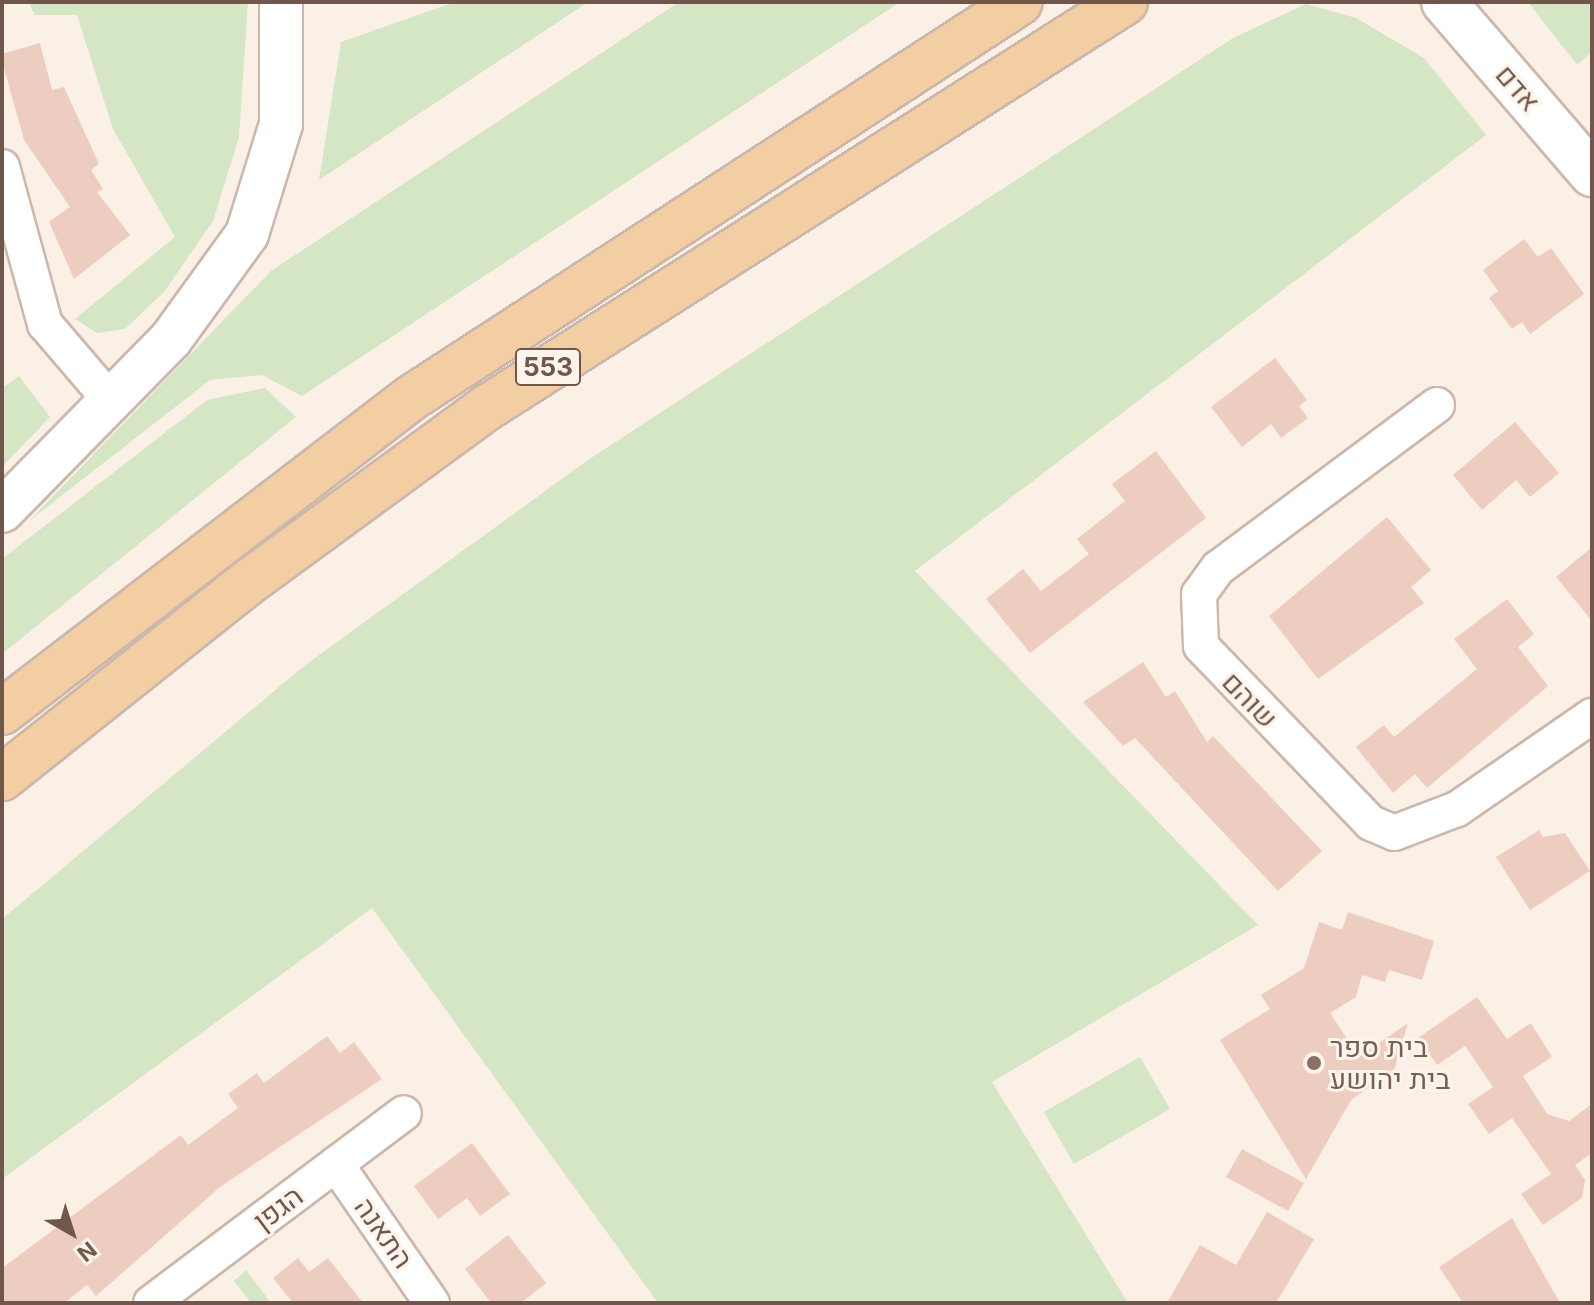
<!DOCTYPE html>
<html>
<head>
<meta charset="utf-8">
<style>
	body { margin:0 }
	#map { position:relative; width:1594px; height:1305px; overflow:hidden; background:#faf0e5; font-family:Inter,Heebo,sans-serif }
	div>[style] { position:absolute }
	.green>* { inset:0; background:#d5e6c5 }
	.building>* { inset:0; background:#edcdbf }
	.roads { filter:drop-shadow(2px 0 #cbb7ac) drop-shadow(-2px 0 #cbb7ac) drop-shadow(0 2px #cbb7ac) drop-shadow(0 -2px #cbb7ac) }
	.minor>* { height:34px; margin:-17px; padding:0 17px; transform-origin:17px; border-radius:17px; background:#fff }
	.tertiary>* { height:42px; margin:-21px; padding:0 21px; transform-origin:21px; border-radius:21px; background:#fff }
	.secondary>* { height:44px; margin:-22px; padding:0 22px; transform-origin:22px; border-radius:22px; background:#fff }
	.primary>* { height:44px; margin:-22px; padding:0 22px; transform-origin:22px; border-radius:22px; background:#f3cea3 }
	.dots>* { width:22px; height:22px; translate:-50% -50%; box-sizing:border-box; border:4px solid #fdf4eb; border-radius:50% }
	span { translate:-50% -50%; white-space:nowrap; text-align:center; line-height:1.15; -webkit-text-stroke:6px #fdf4eb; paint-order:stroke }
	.shield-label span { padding:2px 6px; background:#fdf4eb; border:2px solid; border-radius:6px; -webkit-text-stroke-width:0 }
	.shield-label { font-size:26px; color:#71564c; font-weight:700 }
	.street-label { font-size:28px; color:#71564c }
	.education-label { font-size:28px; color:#785e54 }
	.left { translate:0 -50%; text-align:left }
	.frame { position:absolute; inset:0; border:4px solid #71564c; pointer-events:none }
	.north { position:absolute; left:32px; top:1193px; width:80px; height:80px; -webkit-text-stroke:6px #fdf4eb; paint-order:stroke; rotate:141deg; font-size:22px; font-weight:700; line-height:32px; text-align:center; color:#71564c }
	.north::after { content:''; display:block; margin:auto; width:28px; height:36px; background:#71564c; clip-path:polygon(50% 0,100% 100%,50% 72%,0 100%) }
</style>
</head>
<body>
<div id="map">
	<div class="green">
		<i style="clip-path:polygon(29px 2px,248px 2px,239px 137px,213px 221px,164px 292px,125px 329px,97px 333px,75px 319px,175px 237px,113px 129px,77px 15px,34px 15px)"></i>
		<i style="clip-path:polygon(455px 2px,588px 2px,319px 180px,341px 42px)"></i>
		<i style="clip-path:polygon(679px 2px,900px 2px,302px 396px,262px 375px,210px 380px,29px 521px,271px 271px)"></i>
		<i style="clip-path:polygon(1528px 2px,1592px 2px,1592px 52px,1577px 65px)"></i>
		<i style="clip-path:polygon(1306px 4px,1356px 18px,1424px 58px,1486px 135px,915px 571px,1258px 925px,992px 1082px,1128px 1303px,658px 1303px,372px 908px,2px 1179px,2px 919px,304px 666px,588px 460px,1233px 38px)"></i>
		<i style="clip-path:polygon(19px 376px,50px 417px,2px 467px,2px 388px)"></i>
		<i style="clip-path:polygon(265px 388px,296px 417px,2px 654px,2px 559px,207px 400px)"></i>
		<i style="clip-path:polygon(1140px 1057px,1170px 1109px,1074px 1164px,1044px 1112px)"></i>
		<i style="clip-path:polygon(246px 1270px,271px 1303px,251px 1303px,234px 1281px)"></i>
	</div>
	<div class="building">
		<i style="clip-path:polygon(40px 43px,52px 90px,64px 87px,99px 164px,91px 170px,103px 189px,97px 192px,130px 235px,74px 279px,49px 222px,70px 207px,24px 140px,2px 61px,2px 54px)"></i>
		<i style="clip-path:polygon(1524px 239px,1538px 257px,1551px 248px,1584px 294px,1530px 334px,1522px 322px,1512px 329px,1489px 298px,1498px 291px,1483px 270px)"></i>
		<i style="clip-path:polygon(1275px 358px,1307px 400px,1299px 406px,1308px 418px,1281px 438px,1271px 424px,1242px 447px,1211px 407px)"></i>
		<i style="clip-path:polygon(1515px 422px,1559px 473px,1530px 497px,1516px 480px,1482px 510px,1453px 475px)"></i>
		<i style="clip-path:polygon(1156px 451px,1206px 518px,1030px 653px,986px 599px,1023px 569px,1041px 591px,1089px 554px,1077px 539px,1125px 501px,1112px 484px)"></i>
		<i style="clip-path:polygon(1387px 517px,1431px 570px,1411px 587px,1424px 603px,1318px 679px,1269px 616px)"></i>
		<i style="clip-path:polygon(1592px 547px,1592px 621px,1556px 577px)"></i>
		<i style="clip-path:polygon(1507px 599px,1534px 634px,1518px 647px,1548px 686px,1427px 788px,1415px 774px,1393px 793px,1356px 747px,1384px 725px,1394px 737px,1477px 669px,1454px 639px)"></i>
		<i style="clip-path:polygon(1143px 662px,1166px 697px,1175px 691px,1207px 742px,1213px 736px,1322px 851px,1278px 891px,1135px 738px,1123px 746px,1083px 702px)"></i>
		<i style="clip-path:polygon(1539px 830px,1543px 837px,1565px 833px,1590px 871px,1530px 910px,1496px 857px)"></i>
		<i style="clip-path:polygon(1348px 912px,1434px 941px,1422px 980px,1389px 970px,1385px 982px,1362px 975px,1356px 997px,1330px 1013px,1359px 1057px,1408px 1023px,1394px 1070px,1351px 1100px,1306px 1179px,1220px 1040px,1270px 1009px,1261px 995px,1304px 968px,1319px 922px,1342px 930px)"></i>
		<i style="clip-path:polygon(1477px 997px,1507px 1039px,1531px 1023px,1552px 1057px,1523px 1076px,1547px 1114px,1569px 1121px,1592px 1104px,1592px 1153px,1575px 1165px,1585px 1180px,1582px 1198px,1543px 1225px,1521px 1194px,1551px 1174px,1512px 1118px,1489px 1134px,1468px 1104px,1493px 1087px,1465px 1046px,1437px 1065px,1418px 1038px)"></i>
		<i style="clip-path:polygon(327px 1036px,340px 1053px,354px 1042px,382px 1079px,220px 1187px,96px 1296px,87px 1285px,64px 1303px,2px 1303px,2px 1268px,181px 1135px,188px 1145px,238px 1108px,228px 1094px,257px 1073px,264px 1083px)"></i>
		<i style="clip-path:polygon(472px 1143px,510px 1194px,480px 1216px,467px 1198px,438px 1219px,414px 1186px)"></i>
		<i style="clip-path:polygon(1242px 1149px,1304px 1183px,1288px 1211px,1226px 1177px)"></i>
		<i style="clip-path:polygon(1267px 1212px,1314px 1239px,1276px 1303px,1167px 1303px,1200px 1245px,1236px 1265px)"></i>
		<i style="clip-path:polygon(1512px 1218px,1560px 1303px,1463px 1303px,1439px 1267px)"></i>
		<i style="clip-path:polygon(508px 1235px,546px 1283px,521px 1303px,491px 1303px,465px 1269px)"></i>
		<i style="clip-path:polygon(298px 1258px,309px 1272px,328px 1258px,363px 1303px,293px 1303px,273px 1278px)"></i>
	</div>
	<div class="roads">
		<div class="minor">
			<i style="left:2px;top:167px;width:163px;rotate:74.7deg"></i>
			<i style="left:45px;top:324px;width:100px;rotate:49.5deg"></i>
			<i style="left:1437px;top:405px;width:273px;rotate:143.3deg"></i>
			<i style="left:1218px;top:568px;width:32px;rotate:126deg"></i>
			<i style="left:1199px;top:594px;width:52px;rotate:87.8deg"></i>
			<i style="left:1201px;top:646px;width:245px;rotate:46.2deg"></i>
			<i style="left:1371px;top:823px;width:25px;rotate:23deg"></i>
			<i style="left:1394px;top:833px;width:67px;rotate:-20.9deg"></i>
			<i style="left:1457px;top:809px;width:164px;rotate:-34.6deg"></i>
			<i style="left:336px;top:1164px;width:169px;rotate:55.4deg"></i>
			<i style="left:151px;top:1303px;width:316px;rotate:-36.9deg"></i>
		</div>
		<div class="tertiary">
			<i style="left:2px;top:511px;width:241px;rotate:-45.5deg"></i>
			<i style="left:171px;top:339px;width:130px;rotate:-54.1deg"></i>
			<i style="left:247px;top:234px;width:115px;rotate:-72.8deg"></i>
			<i style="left:281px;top:124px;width:122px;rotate:-90deg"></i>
		</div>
		<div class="secondary">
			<i style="left:1444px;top:2px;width:227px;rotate:49.3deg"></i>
		</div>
		<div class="primary">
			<i style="left:2px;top:712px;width:516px;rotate:-37.51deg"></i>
			<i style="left:411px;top:398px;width:726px;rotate:-33.03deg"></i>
			<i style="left:2px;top:778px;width:317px;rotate:-38.5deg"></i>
			<i style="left:250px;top:581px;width:295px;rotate:-36.2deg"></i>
			<i style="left:488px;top:407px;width:755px;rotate:-32.45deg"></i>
		</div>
	</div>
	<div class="dots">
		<i style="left:1314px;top:1063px;background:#8d6e63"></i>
	</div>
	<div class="shield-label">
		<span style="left:548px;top:367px">553</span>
	</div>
	<div class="street-label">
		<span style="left:1518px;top:88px;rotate:49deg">אדם</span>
		<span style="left:1250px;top:700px;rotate:46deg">שוהם</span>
		<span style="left:278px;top:1208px;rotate:-37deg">הגפן</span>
		<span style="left:384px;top:1233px;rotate:55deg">התאנה</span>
	</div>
	<div class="education-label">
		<span class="left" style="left:1330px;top:1063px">בית ספר<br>בית יהושע</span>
	</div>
	<div class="frame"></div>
	<div class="north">N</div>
</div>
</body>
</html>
